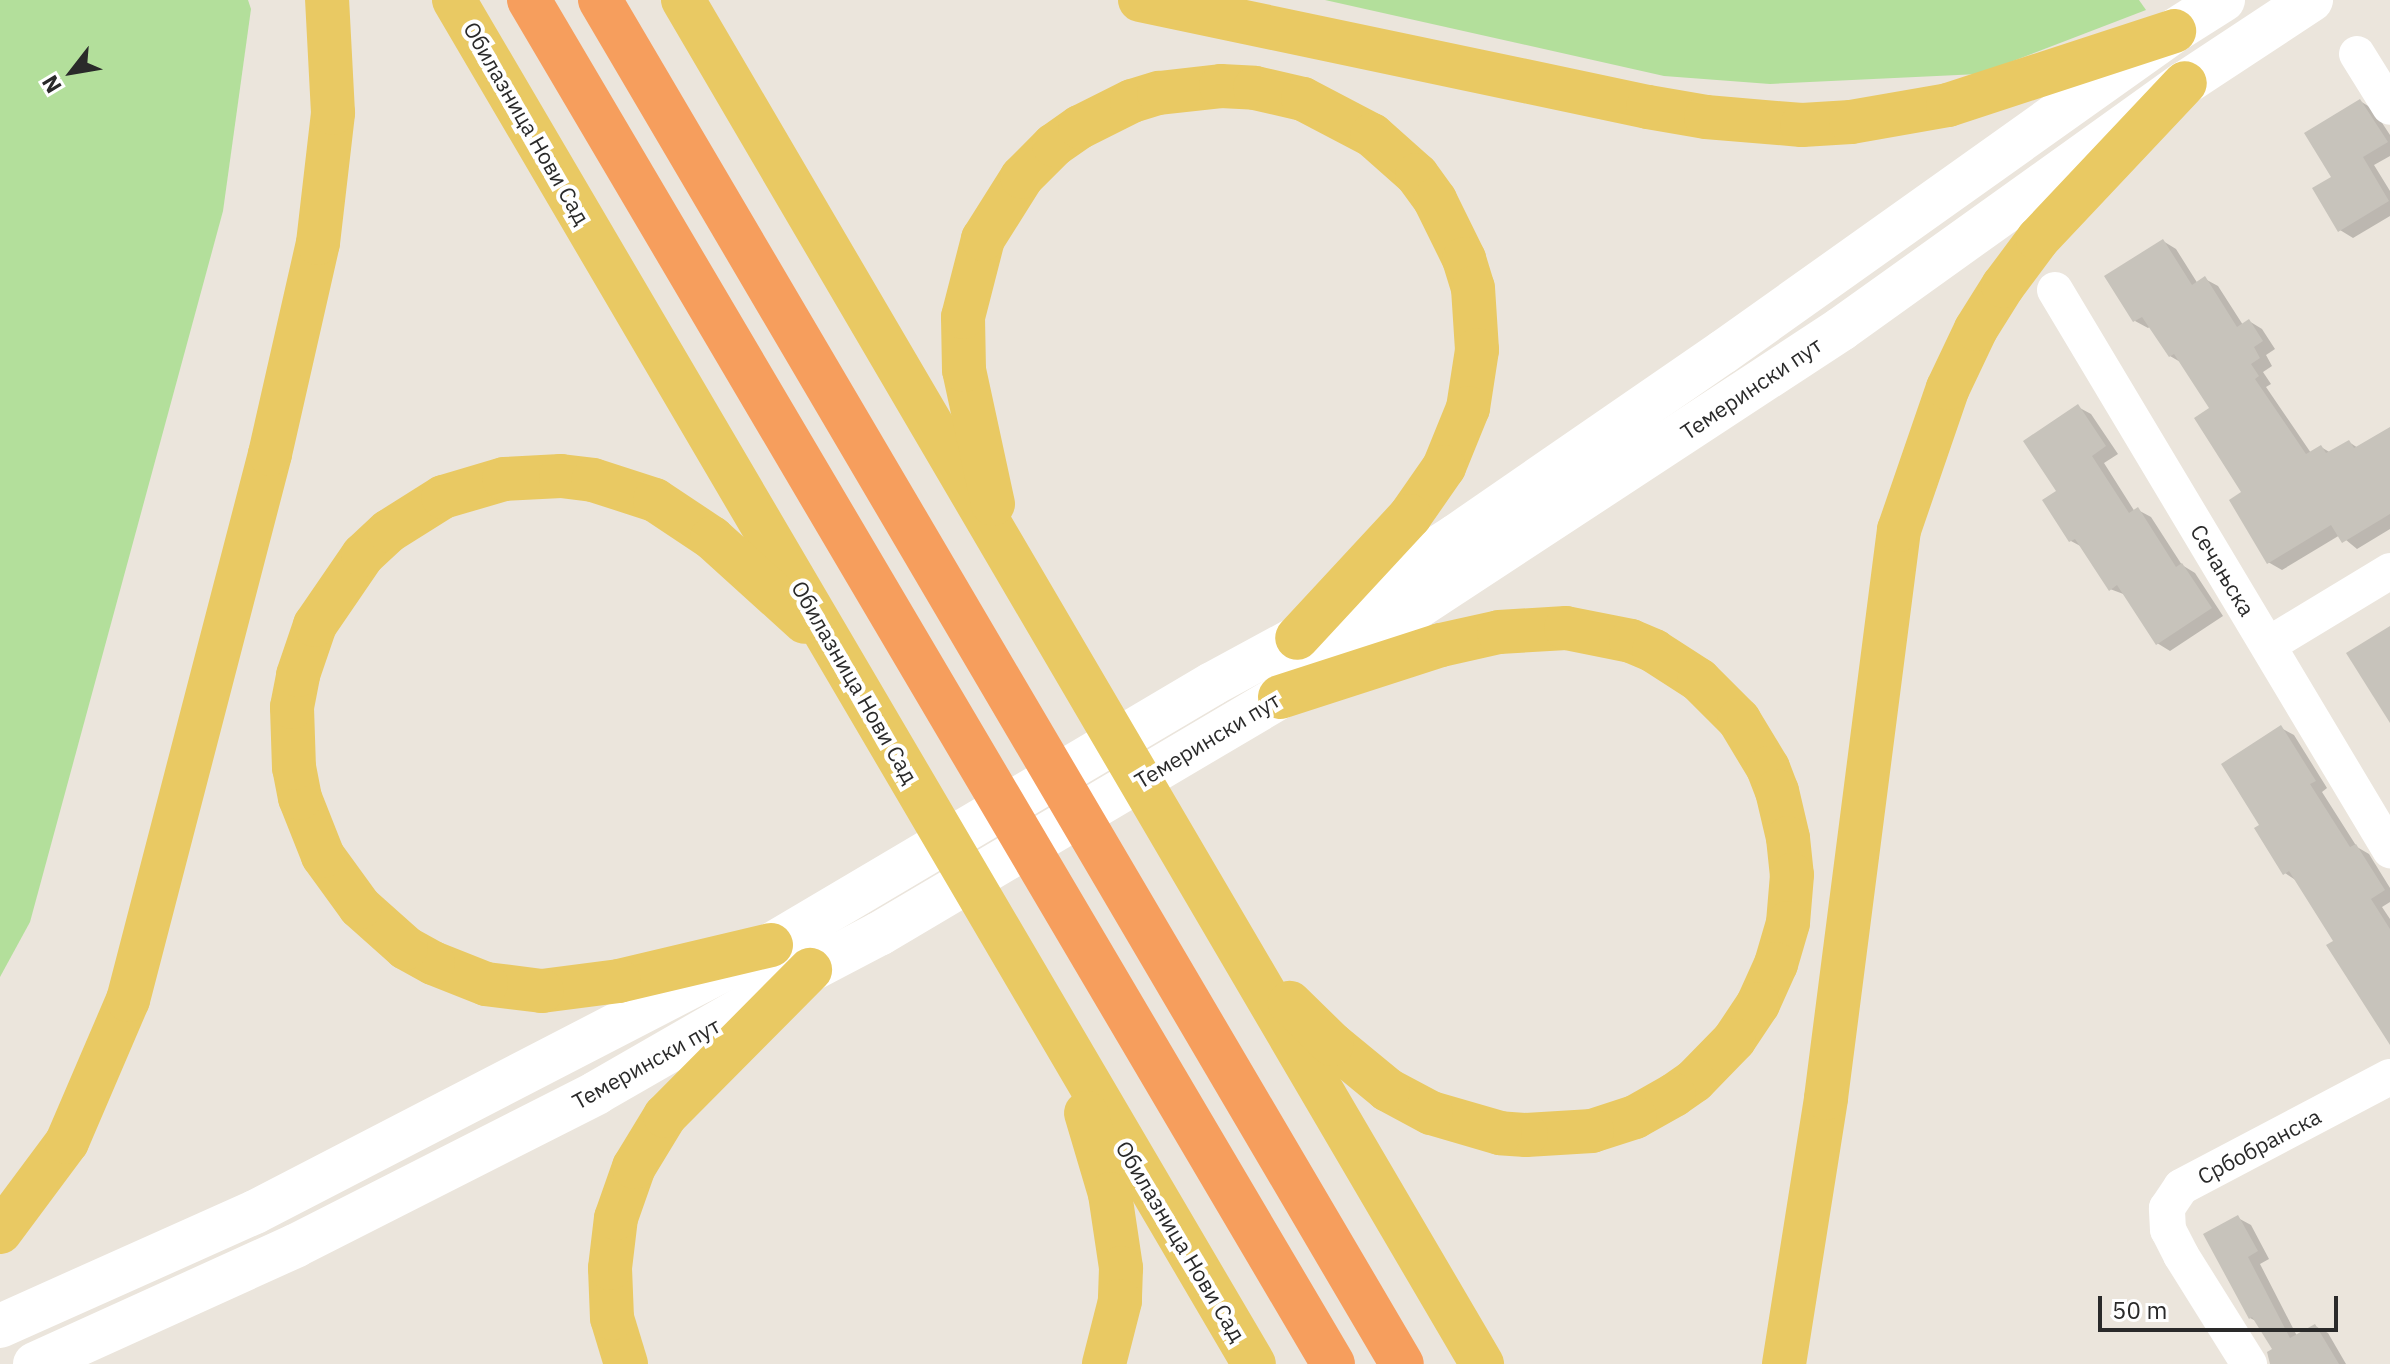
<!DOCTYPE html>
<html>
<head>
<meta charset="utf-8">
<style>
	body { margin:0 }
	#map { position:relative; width:2390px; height:1364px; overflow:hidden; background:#ebe5dc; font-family:"IBM Plex Sans",sans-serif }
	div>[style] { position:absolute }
	.green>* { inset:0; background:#b3df9b }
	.shadow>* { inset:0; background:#0003 }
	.building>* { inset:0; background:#c7c3bb }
	.street>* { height:36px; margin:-18px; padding:0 18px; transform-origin:18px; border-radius:18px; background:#fff }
	.secondary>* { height:44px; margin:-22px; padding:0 22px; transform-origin:22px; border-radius:22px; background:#fff }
	.primary>* { height:44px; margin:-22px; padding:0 22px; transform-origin:22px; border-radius:22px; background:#e9c963 }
	.highway>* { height:44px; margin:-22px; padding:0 22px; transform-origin:22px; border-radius:22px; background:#f69e5d }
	span { translate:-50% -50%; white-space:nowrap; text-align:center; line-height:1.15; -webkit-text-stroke:8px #fff; paint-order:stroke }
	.street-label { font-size:22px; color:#2a2a2a }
	.north { position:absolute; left:32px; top:32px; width:80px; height:80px; -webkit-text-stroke:6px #fff; paint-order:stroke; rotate:239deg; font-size:22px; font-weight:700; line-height:32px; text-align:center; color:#2a2a2a }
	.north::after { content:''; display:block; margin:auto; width:28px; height:36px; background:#2a2a2a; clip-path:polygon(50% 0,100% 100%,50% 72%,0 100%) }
	.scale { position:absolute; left:2098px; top:1296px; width:240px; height:36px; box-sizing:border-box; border:4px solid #2a2a2a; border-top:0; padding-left:10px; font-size:24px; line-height:28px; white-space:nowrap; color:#2a2a2a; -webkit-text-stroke:6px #fff; paint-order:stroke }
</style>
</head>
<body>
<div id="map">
	<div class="green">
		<i style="clip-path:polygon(0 0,248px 0,251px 9px,223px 211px,30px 922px,0 977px)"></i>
		<i style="clip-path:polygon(1325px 0,2139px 0,2146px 10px,1979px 74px,1770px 84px,1664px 76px)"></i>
	</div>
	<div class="shadow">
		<i style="clip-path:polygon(2360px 101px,2373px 109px,2390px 135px,2390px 156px,2374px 165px,2390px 191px,2390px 216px,2353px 238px,2340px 230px,2333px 177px)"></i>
		<i style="clip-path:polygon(2163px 241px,2176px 249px,2198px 284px,2205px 279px,2218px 286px,2243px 325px,2249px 321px,2262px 329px,2275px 349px,2266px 355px,2272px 366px,2263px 372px,2271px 384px,2266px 387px,2311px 453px,2321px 447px,2331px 453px,2349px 442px,2358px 448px,2390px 429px,2390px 529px,2357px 549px,2340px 535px,2282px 570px,2268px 562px,2212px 409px,2182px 363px,2170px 356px,2151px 326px,2148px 328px,2135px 321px)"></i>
		<i style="clip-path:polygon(2078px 407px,2091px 414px,2118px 454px,2104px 463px,2135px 512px,2138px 510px,2151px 517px,2182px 565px,2195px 573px,2223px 616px,2170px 651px,2157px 643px,2126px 595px,2110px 589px,2084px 548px,2071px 541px,2059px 492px)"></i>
		<i style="clip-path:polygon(2281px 728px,2294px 735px,2327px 788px,2322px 792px,2357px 847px,2369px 854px,2390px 888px,2390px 902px,2382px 907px,2390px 919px,2390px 1042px,2336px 942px,2297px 881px,2285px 873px,2262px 825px)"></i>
		<i style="clip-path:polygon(2238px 1218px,2251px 1225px,2269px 1259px,2260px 1264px,2297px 1336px,2315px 1326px,2328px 1333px,2346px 1364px,2282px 1364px,2258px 1322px,2250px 1318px)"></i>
	</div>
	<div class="building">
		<i style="clip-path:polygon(2360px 99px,2388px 142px,2363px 157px,2389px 201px,2338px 232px,2312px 188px,2331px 177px,2304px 133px)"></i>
		<i style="clip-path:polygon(2163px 239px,2192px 285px,2205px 276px,2237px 327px,2249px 319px,2263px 341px,2254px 347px,2260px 358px,2251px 364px,2259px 376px,2255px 379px,2306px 454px,2321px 445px,2326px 453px,2349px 440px,2354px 448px,2390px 427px,2390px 514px,2342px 543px,2331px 525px,2267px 564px,2229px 500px,2241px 492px,2194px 418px,2209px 408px,2174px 354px,2169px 357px,2142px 317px,2133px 322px,2104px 276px)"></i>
		<i style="clip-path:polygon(2078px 404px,2106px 446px,2092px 456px,2129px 513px,2138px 507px,2176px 567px,2182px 563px,2212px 608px,2156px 645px,2117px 585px,2109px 591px,2075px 539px,2069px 542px,2042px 500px,2056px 491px,2023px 441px)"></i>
		<i style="clip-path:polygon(2390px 626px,2390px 723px,2346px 653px)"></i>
		<i style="clip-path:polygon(2281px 725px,2316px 781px,2310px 784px,2350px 847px,2356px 844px,2385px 890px,2371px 899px,2390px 929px,2390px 1045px,2326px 945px,2333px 941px,2289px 871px,2283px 875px,2254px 828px,2259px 825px,2221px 764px)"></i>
		<i style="clip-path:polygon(2238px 1215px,2258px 1251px,2248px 1257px,2290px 1338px,2315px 1324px,2339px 1364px,2270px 1364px,2267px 1352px,2272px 1349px,2252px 1317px,2249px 1319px,2203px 1234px)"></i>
	</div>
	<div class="street">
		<i style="left:2357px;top:54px;width:62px;rotate:58.1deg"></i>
		<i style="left:2055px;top:290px;width:653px;rotate:59.11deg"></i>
		<i style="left:2268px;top:645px;width:143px;rotate:-31.2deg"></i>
		<i style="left:2249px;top:1364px;width:128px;rotate:-122deg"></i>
		<i style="left:2181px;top:1255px;width:28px;rotate:-117deg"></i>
		<i style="left:2168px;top:1230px;width:22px;rotate:-93deg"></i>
		<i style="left:2167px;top:1208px;width:25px;rotate:-56deg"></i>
		<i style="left:2181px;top:1187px;width:236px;rotate:-27.8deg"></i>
	</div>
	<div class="secondary">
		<i style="left:0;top:1326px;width:279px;rotate:-24.1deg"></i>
		<i style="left:255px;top:1212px;width:581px;rotate:-27.36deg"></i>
		<i style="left:771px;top:945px;width:512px;rotate:-30.62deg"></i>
		<i style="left:1212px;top:684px;width:97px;rotate:-28.4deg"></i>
		<i style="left:1297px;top:638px;width:189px;rotate:-32.7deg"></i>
		<i style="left:1456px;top:536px;width:324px;rotate:-34.6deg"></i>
		<i style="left:1723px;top:352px;width:554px;rotate:-35.44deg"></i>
		<i style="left:2174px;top:31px;width:58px;rotate:-32.3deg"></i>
		<i style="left:35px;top:1364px;width:286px;rotate:-24.4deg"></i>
		<i style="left:295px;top:1246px;width:338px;rotate:-26.9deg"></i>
		<i style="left:596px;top:1093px;width:247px;rotate:-29.9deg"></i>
		<i style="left:810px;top:970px;width:78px;rotate:-27.6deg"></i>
		<i style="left:879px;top:934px;width:466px;rotate:-30.6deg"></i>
		<i style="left:1280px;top:697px;width:671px;rotate:-33.26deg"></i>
		<i style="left:1841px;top:329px;width:423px;rotate:-35.6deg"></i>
		<i style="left:2185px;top:83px;width:151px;rotate:-33.4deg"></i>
	</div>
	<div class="primary">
		<i style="left:454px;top:0;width:1581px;rotate:59.61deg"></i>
		<i style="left:683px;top:0;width:1581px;rotate:59.64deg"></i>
		<i style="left:1140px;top:0;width:519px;rotate:11.89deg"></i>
		<i style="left:1648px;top:107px;width:59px;rotate:9.8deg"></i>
		<i style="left:1706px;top:117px;width:96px;rotate:4.8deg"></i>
		<i style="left:1802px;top:125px;width:49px;rotate:-3.5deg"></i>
		<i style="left:1851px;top:122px;width:98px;rotate:-9.9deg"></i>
		<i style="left:1948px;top:105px;width:238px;rotate:-18.1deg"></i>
		<i style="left:993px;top:504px;width:137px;rotate:-102.2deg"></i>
		<i style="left:964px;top:370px;width:53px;rotate:-91.1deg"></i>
		<i style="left:963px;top:317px;width:81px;rotate:-75.6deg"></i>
		<i style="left:983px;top:239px;width:73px;rotate:-57.8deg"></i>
		<i style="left:1022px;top:177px;width:45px;rotate:-45deg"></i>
		<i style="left:1054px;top:145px;width:32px;rotate:-35deg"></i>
		<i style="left:1080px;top:127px;width:58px;rotate:-26.6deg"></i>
		<i style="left:1132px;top:101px;width:28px;rotate:-17deg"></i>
		<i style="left:1159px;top:93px;width:62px;rotate:-6.4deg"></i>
		<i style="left:1221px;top:86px;width:34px;rotate:3deg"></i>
		<i style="left:1255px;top:88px;width:49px;rotate:12.9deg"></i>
		<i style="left:1303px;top:99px;width:78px;rotate:27.6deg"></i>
		<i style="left:1372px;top:135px;width:60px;rotate:41.6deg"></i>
		<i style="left:1417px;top:175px;width:31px;rotate:54deg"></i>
		<i style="left:1435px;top:200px;width:66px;rotate:63.8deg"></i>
		<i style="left:1464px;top:259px;width:30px;rotate:73deg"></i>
		<i style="left:1473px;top:288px;width:62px;rotate:86.3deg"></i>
		<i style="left:1477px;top:350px;width:59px;rotate:98.8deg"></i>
		<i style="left:1468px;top:408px;width:64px;rotate:112.1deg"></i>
		<i style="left:1444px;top:467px;width:60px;rotate:124.8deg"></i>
		<i style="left:1410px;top:516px;width:166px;rotate:132.8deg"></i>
		<i style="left:1280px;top:697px;width:169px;rotate:-17.9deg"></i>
		<i style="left:1441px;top:645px;width:59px;rotate:-12.6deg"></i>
		<i style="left:1499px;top:632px;width:67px;rotate:-3.4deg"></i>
		<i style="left:1566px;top:628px;width:66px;rotate:11.3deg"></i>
		<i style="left:1631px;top:641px;width:25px;rotate:23deg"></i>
		<i style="left:1654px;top:651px;width:54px;rotate:32.8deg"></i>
		<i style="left:1699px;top:680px;width:57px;rotate:45deg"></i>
		<i style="left:1739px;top:720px;width:56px;rotate:58.9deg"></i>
		<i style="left:1768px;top:768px;width:25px;rotate:69deg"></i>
		<i style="left:1777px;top:791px;width:48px;rotate:76.8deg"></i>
		<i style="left:1788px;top:838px;width:37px;rotate:84deg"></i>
		<i style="left:1792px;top:875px;width:48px;rotate:94.8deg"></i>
		<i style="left:1788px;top:923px;width:43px;rotate:106.3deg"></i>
		<i style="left:1776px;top:964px;width:44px;rotate:114.2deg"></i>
		<i style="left:1758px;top:1004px;width:43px;rotate:123.7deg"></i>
		<i style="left:1734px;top:1040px;width:57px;rotate:134.3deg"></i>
		<i style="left:1694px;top:1081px;width:24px;rotate:145deg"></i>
		<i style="left:1674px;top:1095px;width:45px;rotate:150.6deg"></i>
		<i style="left:1635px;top:1117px;width:45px;rotate:162deg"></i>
		<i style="left:1592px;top:1131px;width:66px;rotate:176.5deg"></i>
		<i style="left:1526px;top:1135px;width:26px;rotate:-176deg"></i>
		<i style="left:1500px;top:1133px;width:72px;rotate:-163.8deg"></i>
		<i style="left:1431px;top:1113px;width:49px;rotate:-151.9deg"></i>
		<i style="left:1388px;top:1090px;width:72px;rotate:-140.6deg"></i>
		<i style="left:1332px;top:1044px;width:59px;rotate:-135.7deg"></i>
		<i style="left:771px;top:945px;width:156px;rotate:166.7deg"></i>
		<i style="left:619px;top:981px;width:78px;rotate:172.6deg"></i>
		<i style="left:542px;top:991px;width:56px;rotate:-172.9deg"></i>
		<i style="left:486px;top:984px;width:57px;rotate:-158.4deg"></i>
		<i style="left:433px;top:963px;width:31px;rotate:-151deg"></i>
		<i style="left:406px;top:948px;width:62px;rotate:-138.3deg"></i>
		<i style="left:360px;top:907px;width:63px;rotate:-126deg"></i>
		<i style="left:323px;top:856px;width:62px;rotate:-111.6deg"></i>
		<i style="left:300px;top:798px;width:31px;rotate:-101deg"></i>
		<i style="left:294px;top:768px;width:61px;rotate:-91.9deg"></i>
		<i style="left:292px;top:707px;width:33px;rotate:-79deg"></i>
		<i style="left:298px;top:675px;width:53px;rotate:-71.2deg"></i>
		<i style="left:315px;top:625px;width:85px;rotate:-55.6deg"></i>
		<i style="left:363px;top:555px;width:35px;rotate:-43deg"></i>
		<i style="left:389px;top:531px;width:64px;rotate:-32.2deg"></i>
		<i style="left:443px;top:497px;width:64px;rotate:-16.4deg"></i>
		<i style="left:504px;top:479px;width:57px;rotate:-3deg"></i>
		<i style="left:561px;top:476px;width:32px;rotate:7deg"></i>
		<i style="left:593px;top:480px;width:65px;rotate:17.9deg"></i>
		<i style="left:655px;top:500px;width:69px;rotate:33.7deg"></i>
		<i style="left:712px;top:538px;width:125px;rotate:42.1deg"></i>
		<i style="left:1086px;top:1113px;width:84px;rotate:73.5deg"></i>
		<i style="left:1110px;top:1194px;width:75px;rotate:81.5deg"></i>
		<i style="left:1121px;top:1268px;width:33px;rotate:92deg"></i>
		<i style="left:1120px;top:1301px;width:65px;rotate:104.3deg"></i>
		<i style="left:0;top:1232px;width:112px;rotate:-53.3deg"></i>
		<i style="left:67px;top:1142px;width:155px;rotate:-66.8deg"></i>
		<i style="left:128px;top:1000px;width:564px;rotate:-75.42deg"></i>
		<i style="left:270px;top:454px;width:216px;rotate:-77.2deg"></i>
		<i style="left:318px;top:243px;width:131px;rotate:-83.4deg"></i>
		<i style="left:333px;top:113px;width:113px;rotate:-93deg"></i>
		<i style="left:626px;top:1364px;width:48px;rotate:-106.9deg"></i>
		<i style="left:612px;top:1318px;width:50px;rotate:-92.3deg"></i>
		<i style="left:610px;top:1268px;width:50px;rotate:-83.2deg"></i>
		<i style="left:616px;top:1218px;width:54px;rotate:-70.6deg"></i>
		<i style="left:634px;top:1167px;width:60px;rotate:-58.7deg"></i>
		<i style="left:665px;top:1116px;width:206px;rotate:-45.2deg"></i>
		<i style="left:1784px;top:1364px;width:269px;rotate:-81deg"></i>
		<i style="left:1826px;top:1098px;width:573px;rotate:-82.68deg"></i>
		<i style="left:1899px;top:530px;width:150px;rotate:-71deg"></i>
		<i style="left:1948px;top:388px;width:65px;rotate:-64.6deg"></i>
		<i style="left:1976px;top:329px;width:51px;rotate:-57.9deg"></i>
		<i style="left:2003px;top:286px;width:59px;rotate:-53.3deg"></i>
		<i style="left:2038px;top:239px;width:214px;rotate:-46.7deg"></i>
	</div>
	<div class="highway">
		<i style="left:529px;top:0;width:1583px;rotate:59.48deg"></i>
		<i style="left:600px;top:0;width:1582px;rotate:59.55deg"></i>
	</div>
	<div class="street-label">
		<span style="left:527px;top:123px;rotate:60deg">Обилазница Нови Сад</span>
		<span style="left:1751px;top:388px;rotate:-34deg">Темерински пут</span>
		<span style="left:2223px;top:570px;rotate:59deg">Сечањска</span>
		<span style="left:855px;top:682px;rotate:60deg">Обилазница Нови Сад</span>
		<span style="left:1207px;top:740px;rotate:-31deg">Темерински пут</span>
		<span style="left:646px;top:1063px;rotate:-29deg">Темерински пут</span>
		<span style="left:2259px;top:1146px;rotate:-28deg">Србобранска</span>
		<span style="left:1181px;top:1241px;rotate:59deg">Обилазница Нови Сад</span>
	</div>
	<div class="north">N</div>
	<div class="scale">50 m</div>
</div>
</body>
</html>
